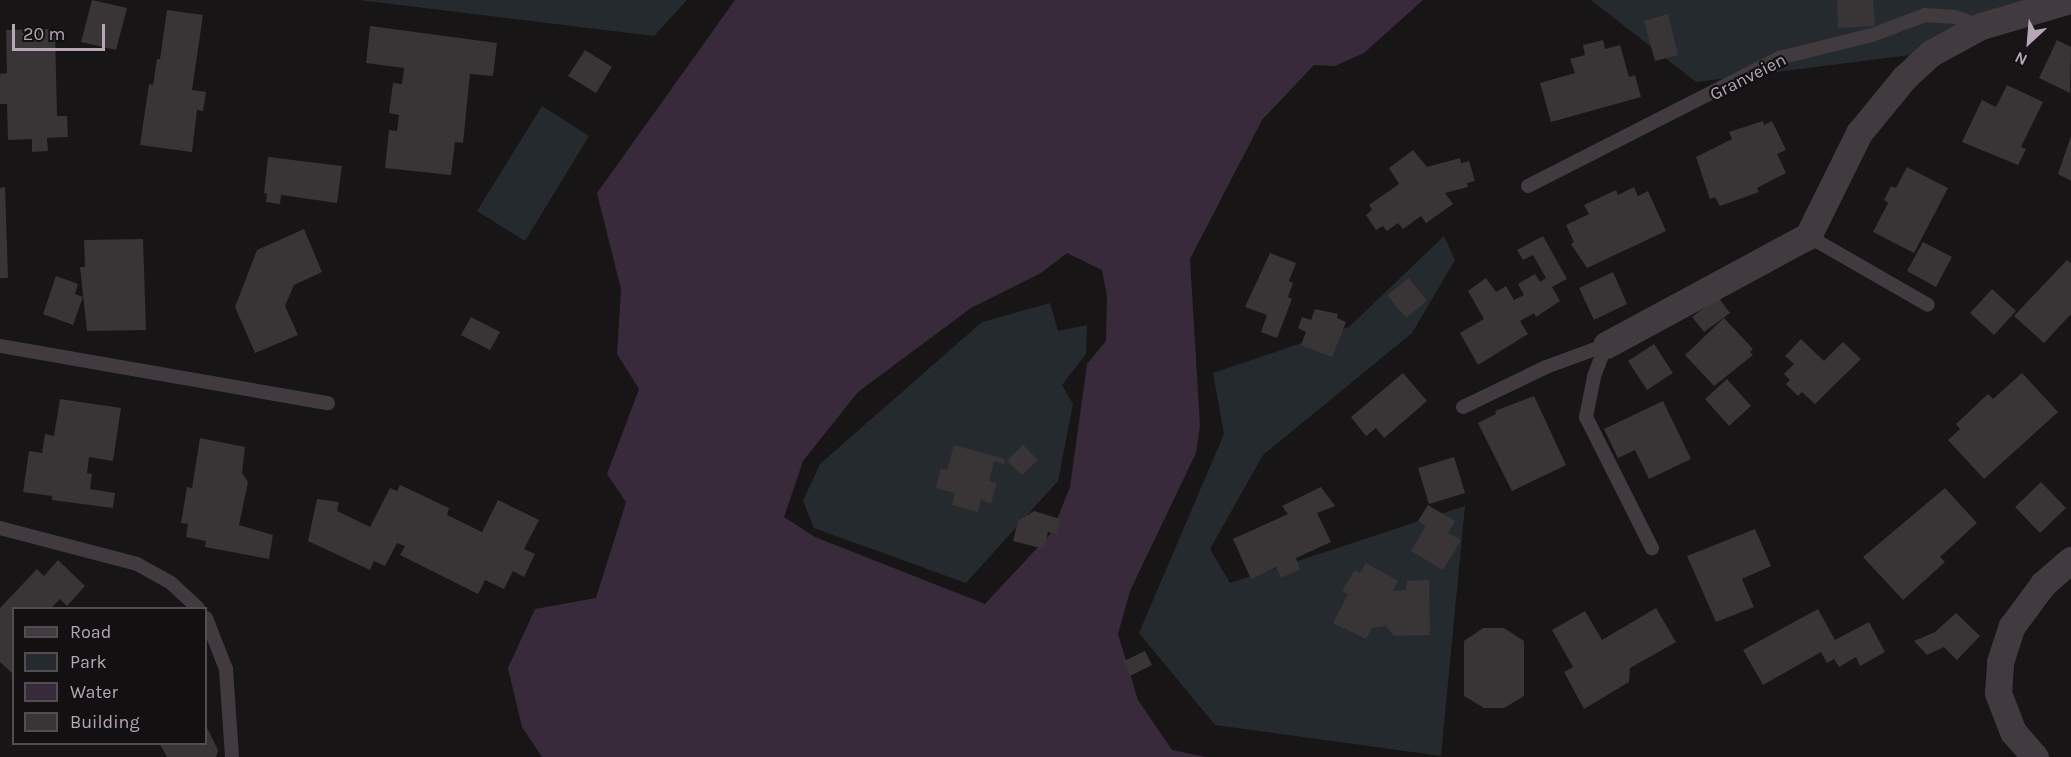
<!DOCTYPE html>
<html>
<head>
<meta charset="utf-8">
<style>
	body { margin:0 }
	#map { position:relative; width:2071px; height:757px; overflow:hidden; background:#171516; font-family:Karla,sans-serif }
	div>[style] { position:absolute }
	.green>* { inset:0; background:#252a2f }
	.water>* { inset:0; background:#382a3b }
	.building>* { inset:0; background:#393537 }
	.lane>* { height:14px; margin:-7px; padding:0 7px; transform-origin:7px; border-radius:7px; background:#413a3f }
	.street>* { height:27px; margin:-13.5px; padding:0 13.5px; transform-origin:13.5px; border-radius:13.5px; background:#413a3f }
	span { translate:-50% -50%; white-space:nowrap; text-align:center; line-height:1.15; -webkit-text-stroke:4.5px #121011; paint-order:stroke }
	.street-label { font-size:18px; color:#b7a6b6 }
	.legend { position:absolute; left:12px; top:607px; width:195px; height:138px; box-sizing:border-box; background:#121011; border:2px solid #544c53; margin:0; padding:8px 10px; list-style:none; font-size:18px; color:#b7a6b6 }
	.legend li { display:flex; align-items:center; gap:12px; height:30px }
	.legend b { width:30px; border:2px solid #544c53 }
	.north { position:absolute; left:1999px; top:12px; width:60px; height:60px; -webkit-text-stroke:4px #121011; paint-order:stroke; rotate:206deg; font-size:16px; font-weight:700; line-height:24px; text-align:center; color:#b7a6b6 }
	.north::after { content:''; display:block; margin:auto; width:21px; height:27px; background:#b7a6b6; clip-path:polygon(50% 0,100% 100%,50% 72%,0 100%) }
	.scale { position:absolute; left:12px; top:24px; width:93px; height:27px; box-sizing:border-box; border:3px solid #b7a6b6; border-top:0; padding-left:8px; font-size:18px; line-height:21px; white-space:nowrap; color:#b7a6b6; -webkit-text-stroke:4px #121011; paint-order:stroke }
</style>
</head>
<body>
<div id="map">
	<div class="green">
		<i style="clip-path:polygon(359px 0,687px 0,654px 36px)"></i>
		<i style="clip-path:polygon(1591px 0,2071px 0,1950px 50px,1696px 82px)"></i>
		<i style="clip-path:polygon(542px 106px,589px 136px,525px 241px,477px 211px)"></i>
		<i style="clip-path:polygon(1444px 236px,1455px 260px,1412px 333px,1263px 455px,1210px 549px,1230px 583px,1465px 506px,1441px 756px,1215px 725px,1139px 633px,1224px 434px,1213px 373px,1349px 327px)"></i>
		<i style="clip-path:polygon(1050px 303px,1058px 331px,1087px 325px,1086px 354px,1062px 385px,1073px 404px,1058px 481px,966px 583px,814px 528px,803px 501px,820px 464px,982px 322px)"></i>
	</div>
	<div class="water">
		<i style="clip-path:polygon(evenodd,735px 0,1423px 0,1364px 53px,1335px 66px,1314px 65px,1262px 120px,1190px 259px,1200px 426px,1196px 453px,1130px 591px,1118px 634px,1138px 700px,1172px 750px,1206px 757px,542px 757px,522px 727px,508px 668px,535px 609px,596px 598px,626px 502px,607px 474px,639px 389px,617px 354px,621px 289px,597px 193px,735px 0,1067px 253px,1102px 270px,1107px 296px,1106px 341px,1087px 364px,1070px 487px,1052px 532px,985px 604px,815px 537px,784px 517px,803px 461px,858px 392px,971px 308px,1041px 273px,1067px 253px)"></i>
	</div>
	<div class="building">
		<i style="clip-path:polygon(92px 0,127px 8px,116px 50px,81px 42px)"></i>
		<i style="clip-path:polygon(1837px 0,1873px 0,1875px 26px,1838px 28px)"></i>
		<i style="clip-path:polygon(167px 10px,203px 15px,192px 90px,206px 92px,203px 111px,197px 110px,192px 152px,140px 145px,149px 84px,153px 85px,157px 59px,160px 59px)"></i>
		<i style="clip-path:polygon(1668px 14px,1678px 55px,1655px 61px,1644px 21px)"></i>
		<i style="clip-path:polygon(370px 26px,497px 43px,493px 76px,470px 74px,463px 143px,455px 142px,451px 175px,385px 168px,389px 130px,397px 131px,399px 115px,389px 113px,393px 83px,402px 84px,404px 68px,366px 63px)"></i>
		<i style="clip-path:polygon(55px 29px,57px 116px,67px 116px,68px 137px,47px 138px,48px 151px,32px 152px,32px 139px,8px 140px,7px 104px,0 104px,0 74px,7px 73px,6px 30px)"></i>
		<i style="clip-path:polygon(1603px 40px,1605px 49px,1620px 45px,1629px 77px,1635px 75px,1641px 97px,1551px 122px,1540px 83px,1575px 73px,1570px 59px,1585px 55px,1583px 45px)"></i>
		<i style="clip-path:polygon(2057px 40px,2071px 47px,2070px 93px,2039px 78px)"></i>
		<i style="clip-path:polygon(585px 50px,612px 67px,596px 93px,568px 76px)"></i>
		<i style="clip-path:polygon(2007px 85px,2043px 102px,2021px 147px,2026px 149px,2018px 165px,1962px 142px,1982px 100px,1996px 107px)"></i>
		<i style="clip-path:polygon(1763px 121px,1764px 125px,1772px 121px,1786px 150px,1777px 154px,1786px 173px,1757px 188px,1759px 192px,1720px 206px,1715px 197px,1710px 199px,1696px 157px,1732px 139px,1729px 132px)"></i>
		<i style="clip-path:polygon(2071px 136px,2071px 181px,2058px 174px)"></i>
		<i style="clip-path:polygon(1413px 150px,1427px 167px,1460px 158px,1461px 163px,1469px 161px,1475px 181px,1467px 183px,1468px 187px,1445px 193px,1453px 204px,1426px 223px,1421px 216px,1403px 229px,1398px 223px,1387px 231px,1383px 226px,1376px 230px,1366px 215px,1372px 210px,1369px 205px,1399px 184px,1389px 168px)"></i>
		<i style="clip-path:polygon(268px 157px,342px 166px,337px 203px,281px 195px,280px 204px,266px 202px,267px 194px,264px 193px)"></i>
		<i style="clip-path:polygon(1907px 167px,1948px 188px,1914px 253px,1873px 232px,1888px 203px,1884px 200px,1891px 186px,1896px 188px)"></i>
		<i style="clip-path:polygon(5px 187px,8px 278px,0 278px,0 188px)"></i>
		<i style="clip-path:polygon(1634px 187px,1638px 196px,1648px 191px,1666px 231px,1587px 268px,1571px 244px,1574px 242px,1566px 225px,1589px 214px,1584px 205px,1616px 190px,1618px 195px)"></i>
		<i style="clip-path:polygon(304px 229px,322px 272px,294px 285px,285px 306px,298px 335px,255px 353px,235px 307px,257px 250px)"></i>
		<i style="clip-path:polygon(1543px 236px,1567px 279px,1552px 287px,1560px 301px,1536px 317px,1534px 313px,1520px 321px,1528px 334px,1478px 365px,1460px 333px,1484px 319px,1468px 291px,1486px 278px,1496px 292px,1506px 286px,1514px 300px,1524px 295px,1518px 284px,1535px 274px,1540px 282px,1546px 278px,1533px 255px,1523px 260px,1517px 250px)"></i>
		<i style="clip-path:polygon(143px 239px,146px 330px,87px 331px,80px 267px,85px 267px,84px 240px)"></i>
		<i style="clip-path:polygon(1923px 242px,1952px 257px,1936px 287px,1907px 271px)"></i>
		<i style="clip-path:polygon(1270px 253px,1296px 263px,1289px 281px,1293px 283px,1288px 297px,1292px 299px,1277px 338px,1261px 332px,1267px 315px,1245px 307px)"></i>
		<i style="clip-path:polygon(2067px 260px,2071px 263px,2071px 314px,2044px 343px,2014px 316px)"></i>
		<i style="clip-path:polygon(1613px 272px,1627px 304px,1594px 320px,1579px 288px)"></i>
		<i style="clip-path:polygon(56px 276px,78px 284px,75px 294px,83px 297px,73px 325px,43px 314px)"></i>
		<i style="clip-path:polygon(1409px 278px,1427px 301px,1406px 318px,1387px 295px)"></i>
		<i style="clip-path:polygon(1992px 289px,2016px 311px,1994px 335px,1970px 313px)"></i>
		<i style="clip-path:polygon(1718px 297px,1730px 313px,1704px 332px,1692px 317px)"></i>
		<i style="clip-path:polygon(1315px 309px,1338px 314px,1337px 318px,1346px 322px,1332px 357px,1301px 345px,1306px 332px,1298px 328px,1302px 317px,1311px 320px)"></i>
		<i style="clip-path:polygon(471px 317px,500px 332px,490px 350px,461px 335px)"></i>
		<i style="clip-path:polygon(1724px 318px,1753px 349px,1750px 352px,1753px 355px,1714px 386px,1685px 355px)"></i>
		<i style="clip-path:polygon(1801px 339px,1824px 361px,1843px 342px,1861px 359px,1815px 404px,1802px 392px,1798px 396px,1786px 384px,1790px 380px,1784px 374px,1794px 364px,1785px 356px)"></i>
		<i style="clip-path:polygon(1654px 344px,1673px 373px,1647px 390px,1628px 361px)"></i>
		<i style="clip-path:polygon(1403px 373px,1427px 401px,1384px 438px,1376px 428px,1366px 436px,1351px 417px)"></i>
		<i style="clip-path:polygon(2022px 373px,2058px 412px,1984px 479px,1948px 440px,1960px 429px,1956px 424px,1988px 394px,1993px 399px)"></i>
		<i style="clip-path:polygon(1727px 379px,1751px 406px,1729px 426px,1705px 399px)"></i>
		<i style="clip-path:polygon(1534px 396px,1566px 465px,1512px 491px,1478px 423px,1496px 414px,1495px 411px)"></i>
		<i style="clip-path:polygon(60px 399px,121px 408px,113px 461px,89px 457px,87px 473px,92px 474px,90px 489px,115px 493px,113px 508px,52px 500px,52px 496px,23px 492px,29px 451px,42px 453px,45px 434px,54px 436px)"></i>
		<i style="clip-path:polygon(1663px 401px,1691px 459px,1649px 479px,1635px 450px,1618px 458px,1604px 429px)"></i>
		<i style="clip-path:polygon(200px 438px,245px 447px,242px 473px,248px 482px,239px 525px,273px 535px,269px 559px,205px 547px,206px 541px,186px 537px,188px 524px,181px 523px,187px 487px,192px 488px)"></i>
		<i style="clip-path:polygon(954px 445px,1005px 459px,1004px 464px,994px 461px,989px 481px,997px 483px,991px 503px,981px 500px,978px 512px,952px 505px,955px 493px,936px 488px,941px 468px,947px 470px)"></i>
		<i style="clip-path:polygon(1023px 445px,1038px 460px,1022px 475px,1007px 461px)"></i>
		<i style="clip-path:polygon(1454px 457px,1465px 493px,1429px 504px,1418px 468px)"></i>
		<i style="clip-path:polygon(2041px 482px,2066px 508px,2040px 533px,2015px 507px)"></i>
		<i style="clip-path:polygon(400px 485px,449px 508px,447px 515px,482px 532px,498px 500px,539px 520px,524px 549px,535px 554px,524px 577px,513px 571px,504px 589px,485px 580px,478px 594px,400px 555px,405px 546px,397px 543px,385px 566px,374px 561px,370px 570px,308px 541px,317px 499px,339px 502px,337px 511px,370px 527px,390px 488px,397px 491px)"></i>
		<i style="clip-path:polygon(1321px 487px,1335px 506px,1317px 513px,1331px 542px,1296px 558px,1300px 569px,1281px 578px,1276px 567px,1251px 579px,1233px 539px,1288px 514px,1282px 506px)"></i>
		<i style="clip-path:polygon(1945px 488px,1977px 523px,1940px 557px,1945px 562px,1903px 600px,1863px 557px)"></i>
		<i style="clip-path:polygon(1428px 505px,1455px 521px,1448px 533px,1461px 540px,1443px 570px,1411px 551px,1426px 526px,1418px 521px)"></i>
		<i style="clip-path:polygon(1034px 511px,1060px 519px,1056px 534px,1048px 532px,1044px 549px,1013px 541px,1018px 521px)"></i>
		<i style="clip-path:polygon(1755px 529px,1771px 566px,1742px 579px,1754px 607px,1716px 622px,1687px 556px)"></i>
		<i style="clip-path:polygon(58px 560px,85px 586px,67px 606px,60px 599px,51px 608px,14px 608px,14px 675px,0 662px,0 608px,37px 569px,44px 576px)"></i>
		<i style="clip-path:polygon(1366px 563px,1398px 581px,1393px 591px,1406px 590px,1407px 581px,1429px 580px,1430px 635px,1394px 636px,1386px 626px,1372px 628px,1366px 639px,1333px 623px,1348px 594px,1342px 591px,1355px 570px,1360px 573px)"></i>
		<i style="clip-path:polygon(1656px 608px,1676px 642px,1630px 668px,1629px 682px,1584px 709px,1564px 672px,1573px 667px,1552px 630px,1585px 611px,1602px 640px)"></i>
		<i style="clip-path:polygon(1818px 609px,1835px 640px,1869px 622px,1885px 652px,1860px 666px,1856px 657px,1839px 667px,1834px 659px,1827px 663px,1821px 652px,1763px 685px,1743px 650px)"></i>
		<i style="clip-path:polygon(1956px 613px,1980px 636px,1957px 660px,1944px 647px,1927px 655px,1914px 641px,1935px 632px)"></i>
		<i style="clip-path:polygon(1483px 628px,1504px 628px,1524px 641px,1524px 696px,1504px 708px,1484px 708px,1464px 696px,1464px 641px)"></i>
		<i style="clip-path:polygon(1145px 651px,1152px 665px,1130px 676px,1124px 661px)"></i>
		<i style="clip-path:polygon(206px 726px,218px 750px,216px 757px,167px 757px,160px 744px,206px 744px)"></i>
	</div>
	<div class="lane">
		<i style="left:1528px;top:186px;width:282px;rotate:-27deg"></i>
		<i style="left:1779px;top:58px;width:96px;rotate:-13.9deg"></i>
		<i style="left:1872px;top:35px;width:57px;rotate:-20.7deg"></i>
		<i style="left:1925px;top:15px;width:30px;rotate:4deg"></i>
		<i style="left:1955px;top:17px;width:28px;rotate:19deg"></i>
		<i style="left:1808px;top:236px;width:138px;rotate:29.9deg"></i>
		<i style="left:1606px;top:345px;width:34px;rotate:111deg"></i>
		<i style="left:1594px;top:377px;width:41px;rotate:101.3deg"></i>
		<i style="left:1586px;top:417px;width:147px;rotate:63.3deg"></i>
		<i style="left:0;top:346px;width:333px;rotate:9.9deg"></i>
		<i style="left:1463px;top:407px;width:92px;rotate:-25.7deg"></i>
		<i style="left:1546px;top:367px;width:64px;rotate:-20.1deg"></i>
		<i style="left:0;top:528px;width:142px;rotate:14.7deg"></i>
		<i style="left:137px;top:564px;width:39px;rotate:29deg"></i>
		<i style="left:171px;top:583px;width:37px;rotate:43deg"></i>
		<i style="left:206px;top:618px;width:55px;rotate:68.6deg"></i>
		<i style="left:226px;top:669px;width:88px;rotate:86.1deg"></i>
	</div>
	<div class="street">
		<i style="left:1606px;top:345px;width:230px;rotate:-28.4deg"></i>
		<i style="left:1808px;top:236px;width:115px;rotate:-63.7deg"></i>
		<i style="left:1859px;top:133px;width:71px;rotate:-50.7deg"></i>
		<i style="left:1904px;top:78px;width:37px;rotate:-43deg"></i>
		<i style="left:1931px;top:53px;width:57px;rotate:-28.4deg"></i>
		<i style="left:1981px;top:26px;width:93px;rotate:-16.3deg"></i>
		<i style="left:2035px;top:757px;width:33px;rotate:-131deg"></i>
		<i style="left:2013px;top:732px;width:42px;rotate:-111deg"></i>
		<i style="left:1998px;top:693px;width:31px;rotate:-86deg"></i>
		<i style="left:2000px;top:662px;width:38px;rotate:-72deg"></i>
		<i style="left:2012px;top:626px;width:52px;rotate:-53.6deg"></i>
		<i style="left:2043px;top:584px;width:37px;rotate:-41deg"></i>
	</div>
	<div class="street-label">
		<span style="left:1748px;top:77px;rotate:-27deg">Granveien</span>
	</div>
	<ul class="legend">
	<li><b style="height:8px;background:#413a3f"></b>Road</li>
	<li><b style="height:16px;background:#252a2f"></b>Park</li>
	<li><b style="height:16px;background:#382a3b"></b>Water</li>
	<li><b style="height:16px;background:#393537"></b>Building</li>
	</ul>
	<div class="north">N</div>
	<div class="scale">20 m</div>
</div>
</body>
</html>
